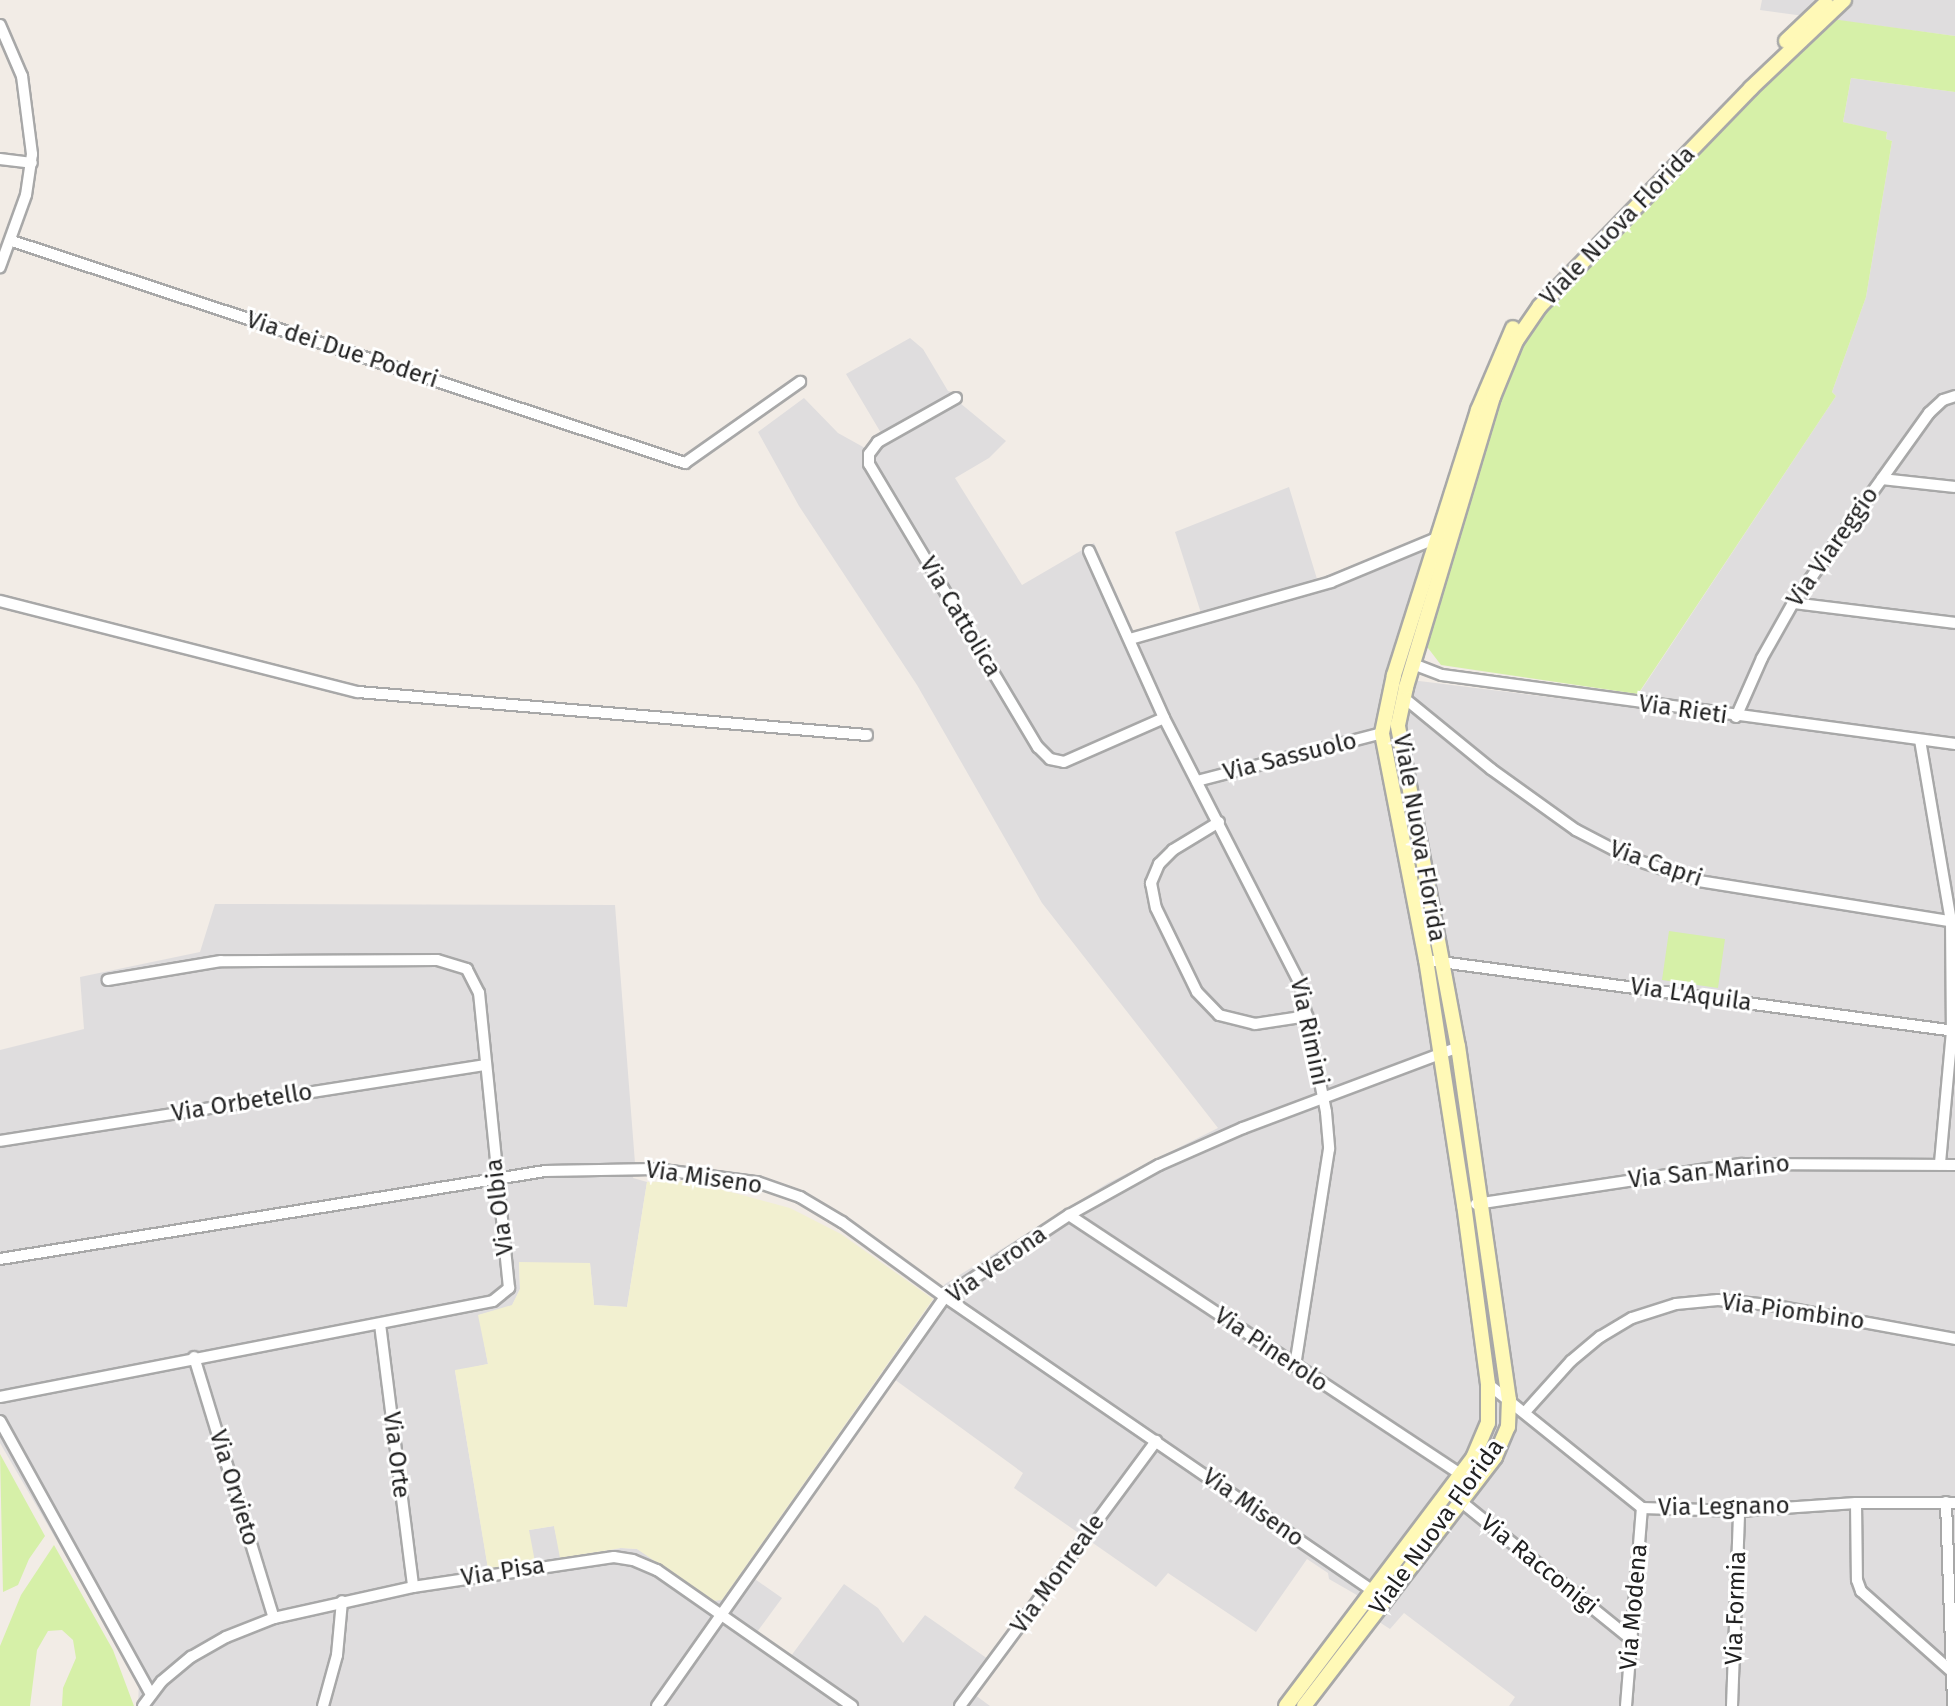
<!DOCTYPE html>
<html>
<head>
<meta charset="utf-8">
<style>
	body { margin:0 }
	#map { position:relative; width:1955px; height:1706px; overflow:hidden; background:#f2ece6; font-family:"Fira Sans",sans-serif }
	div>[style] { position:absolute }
	.residential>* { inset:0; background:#dfddde }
	.farmland>* { inset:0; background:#f2f0d0 }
	.grass>* { inset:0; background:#d6f0a8 }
	.roads { filter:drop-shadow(2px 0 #a8a8a8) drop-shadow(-2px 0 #a8a8a8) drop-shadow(0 2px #a8a8a8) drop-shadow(0 -2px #a8a8a8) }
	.street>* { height:10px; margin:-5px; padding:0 5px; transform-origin:5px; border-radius:5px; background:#fff }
	.secondary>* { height:14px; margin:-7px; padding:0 7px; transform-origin:7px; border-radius:7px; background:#fff9b7 }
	span { translate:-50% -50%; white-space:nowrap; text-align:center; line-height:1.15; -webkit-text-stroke:6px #fff; paint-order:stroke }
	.street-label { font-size:24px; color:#212121 }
</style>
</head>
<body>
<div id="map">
	<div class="residential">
		<i style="clip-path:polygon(1762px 0,1955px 0,1955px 36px,1760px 10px)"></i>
		<i style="clip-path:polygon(1851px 78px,1955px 92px,1955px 1706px,1509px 1706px,1515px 1697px,1404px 1613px,1390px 1629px,1356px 1607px,1362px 1598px,1329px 1579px,1328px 1573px,1307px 1559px,1256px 1632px,1168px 1573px,1156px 1587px,1014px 1488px,1023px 1473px,883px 1371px,945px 1284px,1108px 1183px,1218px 1128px,1042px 903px,917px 685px,799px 506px,758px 432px,804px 398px,838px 433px,865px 448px,881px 433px,846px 374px,910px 338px,923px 349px,948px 391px,955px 393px,960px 403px,1006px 441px,989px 458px,955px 478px,1022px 585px,1094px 543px,1134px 632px,1201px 613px,1175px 532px,1289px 487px,1317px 579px,1428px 536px,1387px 677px,1630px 707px,1836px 396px,1832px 392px,1866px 297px,1892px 141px,1886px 139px,1887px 133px,1843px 122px)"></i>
		<i style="clip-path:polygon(215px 904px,615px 905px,635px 1163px,633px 1178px,647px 1182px,627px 1307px,594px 1305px,590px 1263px,519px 1263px,520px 1289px,512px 1306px,479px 1315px,488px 1364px,455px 1371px,488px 1568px,529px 1530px,554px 1526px,561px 1558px,621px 1548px,637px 1549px,722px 1599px,742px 1570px,782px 1598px,757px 1632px,791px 1656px,844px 1584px,878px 1608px,903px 1643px,925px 1615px,988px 1659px,967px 1689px,990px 1706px,138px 1706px,139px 1682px,0 1443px,0 1050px,84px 1029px,80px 977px,200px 952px)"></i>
	</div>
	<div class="farmland">
		<i style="clip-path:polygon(690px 1181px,790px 1208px,841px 1234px,933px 1299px,722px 1600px,713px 1601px,637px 1549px,621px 1548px,560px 1558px,554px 1526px,529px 1530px,535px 1562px,488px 1569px,455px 1370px,488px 1364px,478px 1315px,512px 1305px,520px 1289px,519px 1262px,590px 1263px,594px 1305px,627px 1307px,647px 1182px)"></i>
	</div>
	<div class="grass">
		<i style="clip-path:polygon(1832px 19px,1955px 36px,1955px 92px,1851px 78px,1843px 122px,1887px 132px,1886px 139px,1892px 141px,1866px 297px,1832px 392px,1836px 396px,1638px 694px,1441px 665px,1428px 648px,1427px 635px,1511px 369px,1531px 329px,1551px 302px)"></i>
		<i style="clip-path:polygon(1669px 931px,1725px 939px,1718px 988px,1662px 980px)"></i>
		<i style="clip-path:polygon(0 1454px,45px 1536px,29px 1559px,18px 1585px,3px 1592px)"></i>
		<i style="clip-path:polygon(54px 1545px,113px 1650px,134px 1706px,62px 1706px,63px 1688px,76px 1658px,73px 1640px,62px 1630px,48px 1631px,37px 1650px,30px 1706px,0 1706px,0 1646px,21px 1595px)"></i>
	</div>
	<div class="roads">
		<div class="street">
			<i style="left:0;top:25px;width:56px;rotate:66.7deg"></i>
			<i style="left:22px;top:76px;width:79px;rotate:82.7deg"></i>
			<i style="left:32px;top:154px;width:41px;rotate:98.3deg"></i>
			<i style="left:26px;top:195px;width:77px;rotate:109.9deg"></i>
			<i style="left:0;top:159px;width:32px;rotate:7deg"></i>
			<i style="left:12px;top:241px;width:709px;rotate:18.26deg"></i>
			<i style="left:685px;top:463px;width:141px;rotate:-35.2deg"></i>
			<i style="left:956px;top:398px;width:90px;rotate:150.6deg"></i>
			<i style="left:878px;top:442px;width:15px;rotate:127deg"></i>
			<i style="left:869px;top:454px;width:10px;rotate:90deg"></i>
			<i style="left:869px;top:464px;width:330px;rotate:59.2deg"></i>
			<i style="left:1038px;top:747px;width:17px;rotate:45deg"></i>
			<i style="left:1050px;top:759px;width:14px;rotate:12deg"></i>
			<i style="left:1064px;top:762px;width:109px;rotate:-23.7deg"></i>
			<i style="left:1882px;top:479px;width:73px;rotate:6.3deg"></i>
			<i style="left:1089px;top:551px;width:183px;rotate:65.8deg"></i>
			<i style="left:1164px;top:718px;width:299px;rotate:62.9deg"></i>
			<i style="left:1300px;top:984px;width:131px;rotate:78.5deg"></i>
			<i style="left:1326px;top:1112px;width:37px;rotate:85deg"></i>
			<i style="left:1329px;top:1149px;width:220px;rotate:98.9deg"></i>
			<i style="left:0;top:601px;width:369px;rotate:14.3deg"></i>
			<i style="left:358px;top:692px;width:511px;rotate:4.83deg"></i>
			<i style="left:1793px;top:603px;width:163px;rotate:7deg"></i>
			<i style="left:1130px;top:639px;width:209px;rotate:-15.8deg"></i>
			<i style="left:1331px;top:582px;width:117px;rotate:-22.6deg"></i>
			<i style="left:1413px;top:664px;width:31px;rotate:21deg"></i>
			<i style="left:1442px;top:675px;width:518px;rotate:7.66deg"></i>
			<i style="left:1403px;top:697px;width:114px;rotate:39.3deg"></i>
			<i style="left:1491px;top:769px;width:105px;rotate:35.7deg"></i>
			<i style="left:1576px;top:830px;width:61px;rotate:27.4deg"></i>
			<i style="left:1630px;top:858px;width:73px;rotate:18.4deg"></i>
			<i style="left:1699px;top:881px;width:259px;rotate:9.1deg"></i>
			<i style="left:1736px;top:717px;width:64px;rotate:-66.2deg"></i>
			<i style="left:1762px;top:658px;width:63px;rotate:-60.6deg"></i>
			<i style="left:1793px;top:603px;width:234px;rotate:-54.4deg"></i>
			<i style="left:1929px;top:413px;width:19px;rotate:-43deg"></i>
			<i style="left:1943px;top:400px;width:13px;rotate:-18deg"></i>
			<i style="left:1920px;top:740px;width:185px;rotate:80.3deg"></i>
			<i style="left:1951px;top:922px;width:109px;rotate:89.5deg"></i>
			<i style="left:1952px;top:1031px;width:134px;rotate:95.2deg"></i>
			<i style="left:1197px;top:781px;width:191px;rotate:-14.5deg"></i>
			<i style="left:1219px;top:822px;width:54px;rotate:148.7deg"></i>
			<i style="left:1173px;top:850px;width:20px;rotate:135deg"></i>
			<i style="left:1159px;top:864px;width:21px;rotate:113deg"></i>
			<i style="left:1151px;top:883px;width:25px;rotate:79deg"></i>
			<i style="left:1156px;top:908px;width:93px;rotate:64deg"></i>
			<i style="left:1197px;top:992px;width:32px;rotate:46deg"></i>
			<i style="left:1219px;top:1015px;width:37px;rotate:14deg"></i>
			<i style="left:1255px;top:1024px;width:53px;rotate:-8.7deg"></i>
			<i style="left:1426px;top:960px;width:534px;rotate:7.64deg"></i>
			<i style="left:0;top:1141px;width:490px;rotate:-8.9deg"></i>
			<i style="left:1476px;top:1204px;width:269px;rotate:-8.6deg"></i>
			<i style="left:1742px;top:1164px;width:213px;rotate:0.3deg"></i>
			<i style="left:1069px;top:1215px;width:486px;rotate:33.5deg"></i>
			<i style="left:0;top:1259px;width:552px;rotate:-9.17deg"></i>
			<i style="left:545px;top:1171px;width:110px;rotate:-1deg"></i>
			<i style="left:655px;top:1169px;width:103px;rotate:7.3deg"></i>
			<i style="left:757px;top:1182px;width:46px;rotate:19.2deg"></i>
			<i style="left:800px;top:1197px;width:49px;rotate:30.8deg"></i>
			<i style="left:842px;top:1222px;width:127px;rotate:36.1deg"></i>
			<i style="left:945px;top:1297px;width:523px;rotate:34.48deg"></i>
			<i style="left:380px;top:1324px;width:265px;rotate:82.8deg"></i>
			<i style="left:194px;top:1357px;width:273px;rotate:73deg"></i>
			<i style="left:1488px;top:1384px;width:198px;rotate:38.8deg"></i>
			<i style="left:1642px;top:1508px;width:97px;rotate:1.8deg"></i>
			<i style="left:1739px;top:1511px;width:117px;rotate:-3.9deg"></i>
			<i style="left:1856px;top:1503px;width:99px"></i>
			<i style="left:0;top:1397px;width:502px;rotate:-11.02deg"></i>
			<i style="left:493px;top:1301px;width:21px;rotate:-39deg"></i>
			<i style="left:509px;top:1288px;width:297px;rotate:-95.8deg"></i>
			<i style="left:479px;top:993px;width:27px;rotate:-117deg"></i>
			<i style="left:467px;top:969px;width:31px;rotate:-163deg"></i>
			<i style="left:437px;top:960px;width:216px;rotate:179.7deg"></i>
			<i style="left:221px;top:961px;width:115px;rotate:170.5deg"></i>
			<i style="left:1525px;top:1412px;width:69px;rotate:-48deg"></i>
			<i style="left:1571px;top:1361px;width:38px;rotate:-40deg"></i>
			<i style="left:1600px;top:1337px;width:37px;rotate:-31deg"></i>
			<i style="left:1632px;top:1318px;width:46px;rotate:-17.7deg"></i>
			<i style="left:1676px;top:1304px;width:42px;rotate:-5.4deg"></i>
			<i style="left:1718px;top:1300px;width:52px;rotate:5.5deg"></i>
			<i style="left:1770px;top:1305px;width:188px;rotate:10.4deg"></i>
			<i style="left:0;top:1421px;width:312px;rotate:61.1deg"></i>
			<i style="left:1448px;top:1491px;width:235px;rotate:39deg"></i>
			<i style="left:1946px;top:1502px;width:204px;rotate:88deg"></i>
			<i style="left:1856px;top:1503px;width:77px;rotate:89.3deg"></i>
			<i style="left:1857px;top:1580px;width:12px;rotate:70deg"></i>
			<i style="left:1861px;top:1591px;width:120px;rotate:41.6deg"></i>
			<i style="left:143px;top:1706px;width:31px;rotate:-53deg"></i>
			<i style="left:162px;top:1681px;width:38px;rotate:-40deg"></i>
			<i style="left:191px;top:1657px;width:40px;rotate:-29.7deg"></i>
			<i style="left:226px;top:1637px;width:52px;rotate:-21.6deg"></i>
			<i style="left:274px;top:1618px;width:142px;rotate:-12.6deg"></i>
			<i style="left:413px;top:1587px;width:203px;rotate:-8.5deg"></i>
			<i style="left:614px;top:1557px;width:19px;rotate:9deg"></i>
			<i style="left:633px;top:1560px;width:26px;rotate:23deg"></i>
			<i style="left:657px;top:1570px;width:238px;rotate:34.9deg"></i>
			<i style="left:323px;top:1706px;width:53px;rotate:-74.6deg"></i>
			<i style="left:337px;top:1655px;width:54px;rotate:-84.7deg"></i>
			<i style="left:657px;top:1706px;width:500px;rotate:-54.85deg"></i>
			<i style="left:945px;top:1297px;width:149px;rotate:-33.5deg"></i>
			<i style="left:1069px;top:1215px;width:103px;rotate:-29.1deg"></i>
			<i style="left:1159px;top:1165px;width:92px;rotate:-23.8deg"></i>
			<i style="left:1243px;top:1128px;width:230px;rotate:-20.6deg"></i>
			<i style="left:960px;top:1706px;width:330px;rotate:-53.5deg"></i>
			<i style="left:1626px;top:1706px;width:199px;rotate:-85.4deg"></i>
			<i style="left:1732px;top:1706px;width:195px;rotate:-87.9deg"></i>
		</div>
		<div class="secondary">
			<i style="left:1786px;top:41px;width:55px;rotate:-43.5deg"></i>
			<i style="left:1286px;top:1706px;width:311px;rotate:-53deg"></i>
			<i style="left:1473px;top:1458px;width:38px;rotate:-67deg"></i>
			<i style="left:1488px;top:1423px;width:39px;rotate:-90deg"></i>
			<i style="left:1488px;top:1384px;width:181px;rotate:-97.6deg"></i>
			<i style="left:1464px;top:1205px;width:248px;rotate:-98.8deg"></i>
			<i style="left:1426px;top:960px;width:231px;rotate:-101deg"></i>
			<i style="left:1382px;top:733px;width:59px;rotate:-78.3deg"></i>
			<i style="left:1394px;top:675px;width:278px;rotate:-72.4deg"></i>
			<i style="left:1478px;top:410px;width:89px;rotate:-66.9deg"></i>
			<i style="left:1304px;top:1706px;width:314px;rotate:-52.5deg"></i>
			<i style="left:1495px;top:1457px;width:33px;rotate:-67deg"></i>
			<i style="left:1508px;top:1427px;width:27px;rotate:-88deg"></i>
			<i style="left:1509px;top:1400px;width:357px;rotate:-98.2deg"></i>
			<i style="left:1458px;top:1047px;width:328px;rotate:-100.6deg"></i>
			<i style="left:1398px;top:725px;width:39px;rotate:-78deg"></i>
			<i style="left:1406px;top:687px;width:303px;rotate:-73.3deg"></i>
			<i style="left:1493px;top:397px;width:61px;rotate:-67.7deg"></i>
			<i style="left:1516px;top:341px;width:42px;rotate:-55.6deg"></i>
			<i style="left:1540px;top:306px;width:303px;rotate:-45.9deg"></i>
			<i style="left:1751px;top:88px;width:128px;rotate:-43.4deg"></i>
		</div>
	</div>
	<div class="street-label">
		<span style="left:1618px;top:226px;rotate:-46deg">Viale Nuova Florida</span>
		<span style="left:342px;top:350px;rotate:18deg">Via dei Due Poderi</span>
		<span style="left:1833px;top:547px;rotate:-55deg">Via Viareggio</span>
		<span style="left:960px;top:617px;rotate:59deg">Via Cattolica</span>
		<span style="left:1683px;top:710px;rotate:8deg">Via Rieti</span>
		<span style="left:1290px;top:757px;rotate:-14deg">Via Sassuolo</span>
		<span style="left:1419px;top:838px;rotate:80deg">Viale Nuova Florida</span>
		<span style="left:1656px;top:864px;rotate:19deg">Via Capri</span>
		<span style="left:1691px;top:995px;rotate:8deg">Via L'Aquila</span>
		<span style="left:1309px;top:1032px;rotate:78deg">Via Rimini</span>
		<span style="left:242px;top:1103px;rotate:-9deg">Via Orbetello</span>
		<span style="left:1709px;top:1172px;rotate:-6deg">Via San Marino</span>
		<span style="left:704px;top:1178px;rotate:8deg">Via Miseno</span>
		<span style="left:500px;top:1207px;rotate:-97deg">Via Olbia</span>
		<span style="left:997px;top:1265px;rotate:-35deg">Via Verona</span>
		<span style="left:1793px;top:1312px;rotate:8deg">Via Piombino</span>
		<span style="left:1271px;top:1350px;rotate:34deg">Via Pinerolo</span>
		<span style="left:396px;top:1455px;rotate:83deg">Via Orte</span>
		<span style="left:234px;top:1488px;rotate:73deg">Via Orvieto</span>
		<span style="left:1724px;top:1507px;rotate:-1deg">Via Legnano</span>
		<span style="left:1253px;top:1508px;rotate:35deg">Via Miseno</span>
		<span style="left:1437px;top:1527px;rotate:-54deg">Viale Nuova Florida</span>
		<span style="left:1539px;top:1565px;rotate:39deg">Via Racconigi</span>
		<span style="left:503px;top:1572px;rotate:-9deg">Via Pisa</span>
		<span style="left:1058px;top:1574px;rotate:-54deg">Via Monreale</span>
		<span style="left:1634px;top:1607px;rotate:-85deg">Via Modena</span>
		<span style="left:1736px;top:1608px;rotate:-88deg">Via Formia</span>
	</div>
</div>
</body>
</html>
